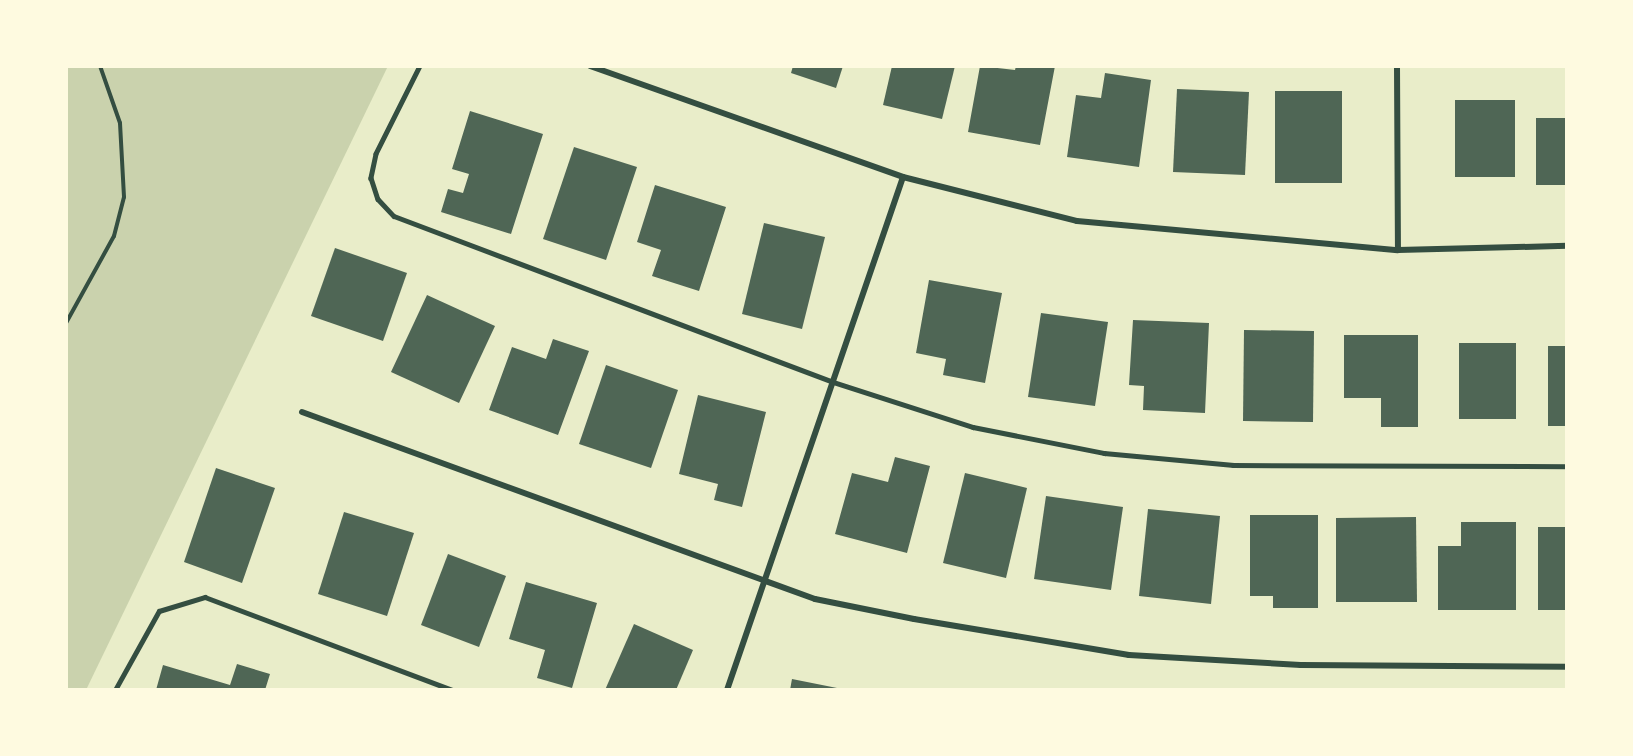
<!DOCTYPE html>
<html>
<head>
<meta charset="utf-8">
<style>
	body { margin:0 }
	#map { position:relative; width:1633px; height:756px; overflow:hidden; background:#e9edc9; font-family:"Open Sans",sans-serif }
	div>[style] { position:absolute }
	.green>* { inset:0; background:#cad2ad }
	.building>* { inset:0; background:#4f6655 }
	.path>* { height:4px; margin:-2px; padding:0 2px; transform-origin:2px; border-radius:2px; background:#344e41 }
	.service>* { height:4.5px; margin:-2.25px; padding:0 2.25px; transform-origin:2.25px; border-radius:2.25px; background:#344e41 }
	.minor>* { height:6px; margin:-3px; padding:0 3px; transform-origin:3px; border-radius:3px; background:#344e41 }
	span { translate:-50% -50%; white-space:nowrap; text-align:center; line-height:1.15; -webkit-text-stroke:6px #fefae0; paint-order:stroke }
	.frame { position:absolute; inset:0; border:68px solid #fefae0; pointer-events:none }
</style>
</head>
<body>
<div id="map">
	<div class="green">
		<i style="clip-path:polygon(66px 66px,388px 66px,86px 690px,66px 690px)"></i>
	</div>
	<div class="building">
		<i style="clip-path:polygon(793px 66px,843px 66px,836px 88px,791px 73px)"></i>
		<i style="clip-path:polygon(892px 66px,955px 66px,942px 119px,883px 105px)"></i>
		<i style="clip-path:polygon(980px 66px,1015px 70px,1016px 66px,1055px 66px,1040px 145px,968px 132px)"></i>
		<i style="clip-path:polygon(1105px 73px,1151px 80px,1139px 167px,1067px 157px,1076px 95px,1101px 98px)"></i>
		<i style="clip-path:polygon(1177px 89px,1249px 92px,1245px 175px,1173px 172px)"></i>
		<i style="clip-path:polygon(1275px 91px,1342px 91px,1342px 183px,1275px 183px)"></i>
		<i style="clip-path:polygon(1565px 95px,1567px 185px,1536px 185px,1536px 118px,1565px 118px)"></i>
		<i style="clip-path:polygon(1455px 100px,1515px 100px,1515px 177px,1455px 177px)"></i>
		<i style="clip-path:polygon(470px 111px,543px 134px,511px 234px,441px 212px,448px 189px,463px 193px,469px 174px,452px 169px)"></i>
		<i style="clip-path:polygon(574px 147px,637px 167px,606px 260px,543px 239px)"></i>
		<i style="clip-path:polygon(655px 185px,726px 207px,699px 291px,652px 276px,661px 250px,637px 242px)"></i>
		<i style="clip-path:polygon(764px 223px,825px 237px,802px 329px,742px 314px)"></i>
		<i style="clip-path:polygon(335px 248px,407px 273px,383px 341px,311px 316px)"></i>
		<i style="clip-path:polygon(929px 280px,1002px 293px,985px 383px,943px 375px,946px 359px,916px 353px)"></i>
		<i style="clip-path:polygon(427px 295px,495px 326px,459px 403px,391px 372px)"></i>
		<i style="clip-path:polygon(1041px 313px,1108px 322px,1095px 406px,1028px 397px)"></i>
		<i style="clip-path:polygon(1133px 320px,1209px 323px,1205px 413px,1143px 410px,1144px 386px,1129px 385px)"></i>
		<i style="clip-path:polygon(1244px 330px,1314px 331px,1313px 422px,1243px 421px)"></i>
		<i style="clip-path:polygon(1344px 335px,1418px 335px,1418px 427px,1381px 427px,1381px 398px,1344px 398px)"></i>
		<i style="clip-path:polygon(553px 339px,589px 351px,558px 435px,489px 410px,512px 347px,546px 359px)"></i>
		<i style="clip-path:polygon(1459px 343px,1516px 343px,1516px 419px,1459px 419px)"></i>
		<i style="clip-path:polygon(1548px 346px,1567px 346px,1567px 426px,1548px 426px)"></i>
		<i style="clip-path:polygon(606px 365px,678px 390px,651px 468px,579px 444px)"></i>
		<i style="clip-path:polygon(698px 395px,766px 412px,742px 507px,714px 500px,718px 484px,679px 474px)"></i>
		<i style="clip-path:polygon(895px 457px,930px 466px,907px 553px,835px 534px,852px 473px,888px 482px)"></i>
		<i style="clip-path:polygon(216px 468px,275px 488px,242px 583px,184px 562px)"></i>
		<i style="clip-path:polygon(965px 473px,1027px 488px,1006px 578px,943px 563px)"></i>
		<i style="clip-path:polygon(1046px 496px,1123px 507px,1111px 590px,1034px 579px)"></i>
		<i style="clip-path:polygon(1148px 509px,1220px 516px,1211px 604px,1139px 596px)"></i>
		<i style="clip-path:polygon(344px 512px,414px 533px,387px 616px,318px 594px)"></i>
		<i style="clip-path:polygon(1250px 515px,1318px 515px,1318px 608px,1273px 608px,1273px 596px,1250px 596px)"></i>
		<i style="clip-path:polygon(1416px 517px,1417px 602px,1336px 602px,1336px 518px)"></i>
		<i style="clip-path:polygon(1461px 522px,1516px 522px,1516px 610px,1438px 610px,1438px 546px,1461px 546px)"></i>
		<i style="clip-path:polygon(1538px 527px,1567px 527px,1567px 610px,1538px 610px)"></i>
		<i style="clip-path:polygon(448px 554px,506px 576px,479px 647px,421px 625px)"></i>
		<i style="clip-path:polygon(526px 582px,597px 603px,572px 688px,537px 678px,545px 650px,509px 639px)"></i>
		<i style="clip-path:polygon(634px 624px,693px 650px,676px 690px,605px 690px)"></i>
		<i style="clip-path:polygon(237px 664px,270px 674px,265px 690px,156px 690px,163px 665px,230px 685px)"></i>
		<i style="clip-path:polygon(792px 679px,842px 689px,842px 690px,790px 690px)"></i>
	</div>
	<div class="path">
		<i style="left:66px;top:323px;width:99px;rotate:-61.1deg"></i>
		<i style="left:114px;top:236px;width:40px;rotate:-75.6deg"></i>
		<i style="left:124px;top:197px;width:74px;rotate:-93.1deg"></i>
		<i style="left:120px;top:123px;width:60px;rotate:-109.3deg"></i>
	</div>
	<div class="service">
		<i style="left:420px;top:66px;width:98px;rotate:116.6deg"></i>
		<i style="left:376px;top:154px;width:25px;rotate:102deg"></i>
		<i style="left:371px;top:178px;width:22px;rotate:72deg"></i>
		<i style="left:378px;top:199px;width:23px;rotate:47deg"></i>
		<i style="left:394px;top:216px;width:469px;rotate:20.7deg"></i>
		<i style="left:833px;top:382px;width:147px;rotate:17.8deg"></i>
		<i style="left:973px;top:427px;width:134px;rotate:11.2deg"></i>
		<i style="left:1104px;top:453px;width:130px;rotate:5.3deg"></i>
		<i style="left:1233px;top:465px;width:334px;rotate:0.2deg"></i>
		<i style="left:115px;top:690px;width:90px;rotate:-60.9deg"></i>
		<i style="left:159px;top:611px;width:48px;rotate:-16.9deg"></i>
		<i style="left:205px;top:597px;width:265px;rotate:20.6deg"></i>
	</div>
	<div class="minor">
		<i style="left:590px;top:66px;width:332px;rotate:19.5deg"></i>
		<i style="left:903px;top:177px;width:179px;rotate:14.2deg"></i>
		<i style="left:1077px;top:221px;width:322px;rotate:5.2deg"></i>
		<i style="left:1398px;top:250px;width:169px;rotate:-1.4deg"></i>
		<i style="left:1397px;top:66px;width:184px;rotate:89.7deg"></i>
		<i style="left:302px;top:412px;width:546px;rotate:20.03deg"></i>
		<i style="left:815px;top:599px;width:101px;rotate:11.4deg"></i>
		<i style="left:914px;top:619px;width:218px;rotate:9.5deg"></i>
		<i style="left:1129px;top:655px;width:172px;rotate:3.3deg"></i>
		<i style="left:1301px;top:665px;width:266px;rotate:0.4deg"></i>
		<i style="left:727px;top:690px;width:542px;rotate:-71.06deg"></i>
	</div>
	<div class="frame"></div>
</div>
</body>
</html>
